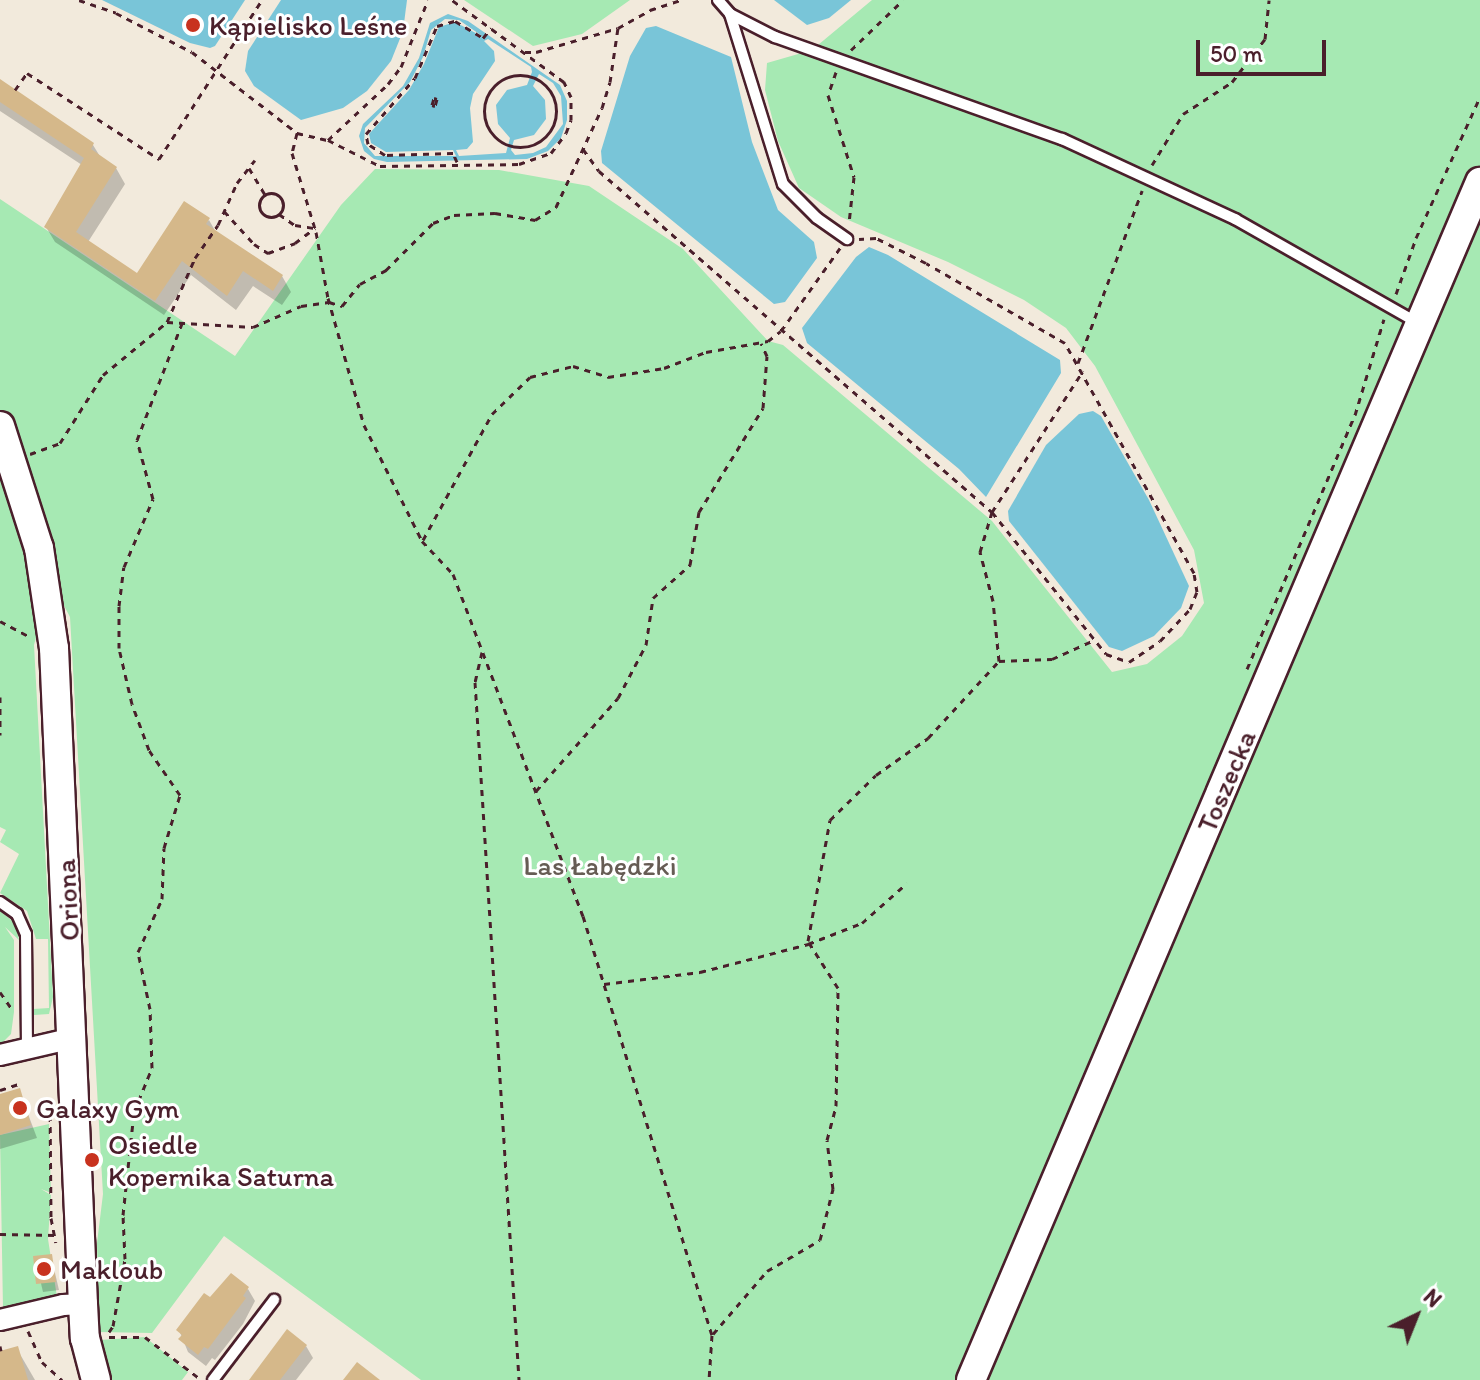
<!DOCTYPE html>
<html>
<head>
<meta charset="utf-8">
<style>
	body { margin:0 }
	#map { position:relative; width:1480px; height:1380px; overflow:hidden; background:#f2eadc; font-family:Itim,sans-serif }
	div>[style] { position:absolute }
	.green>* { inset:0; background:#a6e9b3 }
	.water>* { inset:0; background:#79c5d8 }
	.shadow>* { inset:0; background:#0003 }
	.building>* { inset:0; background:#d5b88a }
	.path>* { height:3px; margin-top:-1.5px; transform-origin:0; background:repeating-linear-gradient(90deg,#4a1f2b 0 6px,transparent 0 12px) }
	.path>.ring { margin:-1.5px; padding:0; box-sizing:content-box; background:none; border:3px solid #4a1f2b; border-radius:50% }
	.roads { filter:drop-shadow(2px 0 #4a1f2b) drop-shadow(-2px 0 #4a1f2b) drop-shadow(0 2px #4a1f2b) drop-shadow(0 -2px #4a1f2b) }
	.lane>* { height:10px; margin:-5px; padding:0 5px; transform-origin:5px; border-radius:5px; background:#fff }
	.street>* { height:20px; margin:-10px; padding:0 10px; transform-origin:10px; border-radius:10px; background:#fff }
	.secondary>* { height:28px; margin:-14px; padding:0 14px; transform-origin:14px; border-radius:14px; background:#fff }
	.dots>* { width:22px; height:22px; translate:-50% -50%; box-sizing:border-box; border:4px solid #fff; border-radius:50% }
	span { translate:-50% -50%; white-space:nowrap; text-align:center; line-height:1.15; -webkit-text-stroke:6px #fff; paint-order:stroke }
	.poi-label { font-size:28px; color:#4a1f2b }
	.left { translate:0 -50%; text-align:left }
	.street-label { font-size:28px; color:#4a1f2b }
	.park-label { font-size:28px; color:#665c54 }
	.north { position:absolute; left:1376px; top:1276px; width:80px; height:80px; -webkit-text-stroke:6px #fff; paint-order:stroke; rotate:43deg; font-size:22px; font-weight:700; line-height:32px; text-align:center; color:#4a1f2b }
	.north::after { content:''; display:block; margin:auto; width:28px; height:36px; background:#4a1f2b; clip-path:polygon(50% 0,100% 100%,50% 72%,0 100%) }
	.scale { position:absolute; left:1196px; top:40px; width:130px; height:36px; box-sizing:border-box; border:4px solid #4a1f2b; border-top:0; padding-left:10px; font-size:24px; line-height:28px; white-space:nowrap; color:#4a1f2b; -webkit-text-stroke:6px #fff; paint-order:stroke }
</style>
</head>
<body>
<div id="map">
	<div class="green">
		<i style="clip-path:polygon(464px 0,630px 0,582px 34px,533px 46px)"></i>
		<i style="clip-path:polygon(872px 0,1480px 0,1480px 1380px,421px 1380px,224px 1236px,152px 1333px,99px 1332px,97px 1243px,103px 1194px,70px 617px,17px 517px,38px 630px,34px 645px,53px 997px,49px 1014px,34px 1015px,33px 1009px,49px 1008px,48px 939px,36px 939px,27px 911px,0 893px,19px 854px,0 842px,6px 830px,0 827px,0 199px,235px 356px,341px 205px,375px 169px,499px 170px,589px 186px,683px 249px,768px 341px,783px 345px,992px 521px,1112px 672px,1147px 664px,1182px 636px,1204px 603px,1194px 550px,1095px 366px,1066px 328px,1024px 300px,948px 262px,841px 217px,799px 188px,778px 141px,765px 90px,767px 63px,812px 50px)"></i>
		<i style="clip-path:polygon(0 911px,15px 923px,19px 940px,5px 927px,14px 940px,14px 1012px,11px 1034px,0 1045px)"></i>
		<i style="clip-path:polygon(49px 1124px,51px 1193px,41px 1189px,51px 1195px,48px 1239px,57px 1297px,3px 1309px,0 1135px)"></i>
		<i style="clip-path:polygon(145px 1337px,188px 1372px,182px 1380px,107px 1380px,100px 1340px)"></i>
	</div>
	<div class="water">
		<i style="clip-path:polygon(102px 0,245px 0,215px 46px,210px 48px,190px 43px)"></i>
		<i style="clip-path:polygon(281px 0,407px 0,403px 31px,391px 61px,367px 91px,343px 108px,301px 120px,254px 86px,245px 71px,248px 51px)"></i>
		<i style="clip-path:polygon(774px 0,851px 0,829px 18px,807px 25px)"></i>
		<i style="clip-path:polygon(evenodd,448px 14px,468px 21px,560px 85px,567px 101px,567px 120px,561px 138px,548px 151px,527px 159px,387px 162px,374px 159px,364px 151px,359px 136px,363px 124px,403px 86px,419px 58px,430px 23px,448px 14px,445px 19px,459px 20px,485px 38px,455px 22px,439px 27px,424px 64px,409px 90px,369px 134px,371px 143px,386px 152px,453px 150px,456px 156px,375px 156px,364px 143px,365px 128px,410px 82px,423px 57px,431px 30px,445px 19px,448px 14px,488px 39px,531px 67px,532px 72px,527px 85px,507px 90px,496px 105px,498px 124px,510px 138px,506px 153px,459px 156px,456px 150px,467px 149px,473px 142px,470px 108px,473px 94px,495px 61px,494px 51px,484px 41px,488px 39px,448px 14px,539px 74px,553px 83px,561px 96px,563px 124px,546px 147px,533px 153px,515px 155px,511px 150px,514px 140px,534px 135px,546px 119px,545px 100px,533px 86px,539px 74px)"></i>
		<i style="clip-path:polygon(656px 26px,731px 57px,752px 142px,778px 210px,814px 242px,817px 258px,785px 302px,774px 304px,602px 163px,601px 151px,630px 56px,646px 28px)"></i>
		<i style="clip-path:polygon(869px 247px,888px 255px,1060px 360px,1061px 373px,986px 497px,959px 469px,807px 343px,802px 328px,856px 257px)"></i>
		<i style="clip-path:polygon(1093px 411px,1101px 416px,1149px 500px,1189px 586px,1181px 608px,1154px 636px,1122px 651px,1109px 647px,1009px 521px,1008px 511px,1046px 445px,1079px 414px)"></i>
	</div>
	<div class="shadow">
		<i style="clip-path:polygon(0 82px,93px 145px,101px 158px,116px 168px,125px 184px,88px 242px,137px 275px,209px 220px,217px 234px,282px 276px,291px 292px,282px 305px,253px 286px,236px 310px,191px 275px,164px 315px,55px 242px,46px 227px,82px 165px,0 111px)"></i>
		<i style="clip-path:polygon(19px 1090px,37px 1138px,0 1149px,0 1096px)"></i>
		<i style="clip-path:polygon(51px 1256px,59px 1290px,43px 1292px,35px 1258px)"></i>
		<i style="clip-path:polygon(248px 1289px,255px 1301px,243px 1324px,215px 1360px,212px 1358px,206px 1366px,188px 1352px,179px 1330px,210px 1300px)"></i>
		<i style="clip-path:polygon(306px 1346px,313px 1358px,296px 1380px,251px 1380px)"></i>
		<i style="clip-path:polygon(17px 1349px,35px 1380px,0 1380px,0 1354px)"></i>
	</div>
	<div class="building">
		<i style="clip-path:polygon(0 79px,94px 143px,91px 149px,117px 167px,76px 232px,137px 273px,184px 201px,210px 218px,206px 224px,283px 275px,273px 291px,243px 271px,227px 296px,182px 261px,155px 301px,44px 227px,84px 158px,0 102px)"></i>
		<i style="clip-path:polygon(20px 1088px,31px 1125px,0 1135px,0 1094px)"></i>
		<i style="clip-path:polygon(52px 1254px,56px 1282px,36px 1284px,33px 1256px)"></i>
		<i style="clip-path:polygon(231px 1273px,249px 1287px,243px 1296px,246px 1298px,208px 1349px,204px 1347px,198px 1355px,178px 1339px,182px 1335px,176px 1330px,204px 1293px,210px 1297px)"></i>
		<i style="clip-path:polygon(287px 1329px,307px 1345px,280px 1380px,249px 1380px)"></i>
		<i style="clip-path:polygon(18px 1346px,28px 1380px,0 1380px,0 1351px)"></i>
		<i style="clip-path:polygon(357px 1362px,380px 1380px,343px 1380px)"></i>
	</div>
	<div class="path">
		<i style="left:79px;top:0;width:39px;rotate:19deg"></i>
		<i style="left:116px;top:13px;width:85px;rotate:27.2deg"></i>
		<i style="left:192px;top:52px;width:133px;rotate:37.6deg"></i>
		<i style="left:297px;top:133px;width:32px;rotate:13deg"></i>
		<i style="left:328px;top:140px;width:58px;rotate:26.6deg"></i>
		<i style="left:380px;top:166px;width:139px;rotate:-0.8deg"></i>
		<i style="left:519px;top:164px;width:34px;rotate:-19deg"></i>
		<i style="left:551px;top:153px;width:25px;rotate:-53deg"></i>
		<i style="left:566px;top:133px;width:14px;rotate:-69deg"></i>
		<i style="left:571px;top:120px;width:23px;rotate:-90deg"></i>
		<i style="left:571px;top:97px;width:17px;rotate:-115deg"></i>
		<i style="left:564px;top:82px;width:139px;rotate:-143.8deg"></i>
		<i style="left:851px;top:50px;width:72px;rotate:-43.9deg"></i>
		<i style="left:525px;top:52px;width:11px"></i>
		<i style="left:536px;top:52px;width:85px;rotate:-16.3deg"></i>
		<i style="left:836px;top:72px;width:24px;rotate:109deg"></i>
		<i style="left:828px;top:95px;width:86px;rotate:72.4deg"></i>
		<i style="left:854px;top:177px;width:46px;rotate:96.2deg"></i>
		<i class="ring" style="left:484px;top:75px;width:69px;height:69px"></i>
		<i style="left:15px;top:90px;width:21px;rotate:-55deg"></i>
		<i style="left:27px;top:73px;width:158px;rotate:33.1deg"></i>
		<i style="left:159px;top:159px;width:189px;rotate:-57.1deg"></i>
		<i style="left:434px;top:98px;width:3px;rotate:18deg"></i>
		<i style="left:437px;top:99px;width:7px;rotate:106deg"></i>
		<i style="left:435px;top:106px;width:3px;rotate:-162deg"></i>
		<i style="left:432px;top:105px;width:7px;rotate:-74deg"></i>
		<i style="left:297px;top:133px;width:21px;rotate:104deg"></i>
		<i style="left:292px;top:153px;width:83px;rotate:73.1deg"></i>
		<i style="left:316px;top:232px;width:67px;rotate:79.7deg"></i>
		<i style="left:328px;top:298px;width:132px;rotate:74.2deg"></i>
		<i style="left:364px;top:425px;width:130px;rotate:63.4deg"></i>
		<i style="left:422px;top:541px;width:45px;rotate:46.8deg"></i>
		<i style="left:453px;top:574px;width:366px;rotate:69.2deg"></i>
		<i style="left:583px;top:916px;width:438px;rotate:72.9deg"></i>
		<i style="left:712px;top:1335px;width:45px;rotate:93.8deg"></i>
		<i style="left:328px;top:140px;width:82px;rotate:-43deg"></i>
		<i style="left:388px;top:84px;width:21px;rotate:-53deg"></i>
		<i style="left:401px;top:67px;width:72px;rotate:-68.1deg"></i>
		<i style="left:583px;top:149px;width:27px;rotate:54deg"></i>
		<i style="left:599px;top:171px;width:520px;rotate:40.95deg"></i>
		<i style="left:992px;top:512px;width:182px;rotate:51.2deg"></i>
		<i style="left:1106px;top:654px;width:24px;rotate:19deg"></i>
		<i style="left:1129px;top:662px;width:37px;rotate:-34deg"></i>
		<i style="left:1160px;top:641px;width:44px;rotate:-46.8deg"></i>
		<i style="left:1190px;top:609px;width:18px;rotate:-68deg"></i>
		<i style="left:1197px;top:592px;width:19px;rotate:-99deg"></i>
		<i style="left:1194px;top:573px;width:264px;rotate:-119.3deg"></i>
		<i style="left:1065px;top:343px;width:160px;rotate:-150.1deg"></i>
		<i style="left:926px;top:263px;width:56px;rotate:-153.4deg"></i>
		<i style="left:876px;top:238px;width:17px;rotate:177deg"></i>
		<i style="left:457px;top:162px;width:10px;rotate:-114deg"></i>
		<i style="left:453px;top:153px;width:68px;rotate:178.3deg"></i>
		<i style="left:385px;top:155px;width:20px;rotate:-147deg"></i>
		<i style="left:368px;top:144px;width:10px;rotate:-101deg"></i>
		<i style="left:366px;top:134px;width:74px;rotate:-48.8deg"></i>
		<i style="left:415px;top:78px;width:56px;rotate:-67.1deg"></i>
		<i style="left:437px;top:26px;width:19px;rotate:-16deg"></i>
		<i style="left:455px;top:21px;width:33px;rotate:31deg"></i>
		<i style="left:483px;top:38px;width:13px;rotate:-51deg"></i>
		<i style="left:1152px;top:165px;width:60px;rotate:-58.7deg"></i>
		<i style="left:1183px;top:114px;width:59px;rotate:-33.1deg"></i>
		<i style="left:1232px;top:82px;width:54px;rotate:-52.5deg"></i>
		<i style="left:1265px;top:39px;width:39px;rotate:-84deg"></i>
		<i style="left:249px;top:168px;width:31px;rotate:59deg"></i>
		<i class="ring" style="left:259px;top:193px;width:21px;height:21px"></i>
		<i style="left:224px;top:211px;width:45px;rotate:47.7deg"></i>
		<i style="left:254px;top:244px;width:17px;rotate:33deg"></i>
		<i style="left:268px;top:253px;width:29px;rotate:-20deg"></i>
		<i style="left:295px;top:243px;width:25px;rotate:-37deg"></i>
		<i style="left:279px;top:214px;width:19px;rotate:35deg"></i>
		<i style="left:295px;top:225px;width:20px;rotate:9deg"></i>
		<i style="left:1396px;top:294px;width:59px;rotate:-70.3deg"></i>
		<i style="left:1416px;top:238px;width:155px;rotate:-65.6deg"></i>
		<i style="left:167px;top:322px;width:86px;rotate:3.3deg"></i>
		<i style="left:253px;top:327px;width:52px;rotate:-23.6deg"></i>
		<i style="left:301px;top:306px;width:28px;rotate:-8deg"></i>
		<i style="left:329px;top:302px;width:14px;rotate:17deg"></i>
		<i style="left:342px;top:306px;width:28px;rotate:-51deg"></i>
		<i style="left:360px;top:284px;width:30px;rotate:-28deg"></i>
		<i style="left:386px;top:270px;width:66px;rotate:-45deg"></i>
		<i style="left:433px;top:223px;width:22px;rotate:-21deg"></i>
		<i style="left:454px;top:215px;width:41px;rotate:-2.8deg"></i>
		<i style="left:495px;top:213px;width:41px;rotate:9.9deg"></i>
		<i style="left:535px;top:220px;width:25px;rotate:-32deg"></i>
		<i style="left:556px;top:207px;width:109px;rotate:-65.1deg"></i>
		<i style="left:602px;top:108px;width:27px;rotate:-73deg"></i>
		<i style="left:610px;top:82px;width:55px;rotate:-81.6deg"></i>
		<i style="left:618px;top:28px;width:37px;rotate:-29deg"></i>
		<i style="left:650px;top:10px;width:32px;rotate:-18deg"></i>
		<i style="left:1078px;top:363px;width:184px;rotate:-69.6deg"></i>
		<i style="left:30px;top:454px;width:32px;rotate:-20deg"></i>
		<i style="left:60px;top:443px;width:80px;rotate:-57.7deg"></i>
		<i style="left:103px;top:375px;width:83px;rotate:-39.6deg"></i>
		<i style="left:167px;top:322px;width:70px;rotate:-66.4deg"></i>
		<i style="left:195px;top:258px;width:40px;rotate:-55.1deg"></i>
		<i style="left:218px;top:225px;width:46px;rotate:-65.7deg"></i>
		<i style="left:237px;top:183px;width:29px;rotate:-52deg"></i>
		<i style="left:423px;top:540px;width:144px;rotate:-61.3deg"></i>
		<i style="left:492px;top:414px;width:53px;rotate:-44.2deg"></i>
		<i style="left:530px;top:377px;width:44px;rotate:-14.3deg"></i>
		<i style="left:573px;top:366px;width:37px;rotate:17deg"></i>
		<i style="left:608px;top:377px;width:57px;rotate:-9.1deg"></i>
		<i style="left:664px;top:368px;width:45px;rotate:-20.9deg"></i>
		<i style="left:706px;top:352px;width:63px;rotate:-10.1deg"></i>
		<i style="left:768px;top:341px;width:16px;rotate:-38deg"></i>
		<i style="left:781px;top:331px;width:102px;rotate:-54.6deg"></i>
		<i style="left:0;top:621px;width:32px;rotate:28deg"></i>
		<i style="left:482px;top:652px;width:31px;rotate:103deg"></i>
		<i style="left:475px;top:682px;width:699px;rotate:86.39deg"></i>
		<i style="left:999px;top:661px;width:53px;rotate:-2.2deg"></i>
		<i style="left:1052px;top:659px;width:46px;rotate:-24.3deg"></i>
		<i style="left:1247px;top:669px;width:276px;rotate:-67deg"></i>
		<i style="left:1355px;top:415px;width:100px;rotate:-73.2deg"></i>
		<i style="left:0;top:697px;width:38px;rotate:90deg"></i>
		<i style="left:536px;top:791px;width:124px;rotate:-48.6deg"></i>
		<i style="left:618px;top:698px;width:60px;rotate:-62.2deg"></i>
		<i style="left:646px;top:645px;width:48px;rotate:-81.5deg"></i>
		<i style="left:653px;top:598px;width:50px;rotate:-41.7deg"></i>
		<i style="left:690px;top:565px;width:54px;rotate:-80.4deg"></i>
		<i style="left:699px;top:512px;width:122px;rotate:-58.4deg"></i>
		<i style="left:763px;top:408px;width:52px;rotate:-85.6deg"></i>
		<i style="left:767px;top:356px;width:14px;rotate:-115deg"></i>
		<i style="left:604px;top:984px;width:97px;rotate:-7.1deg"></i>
		<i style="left:700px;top:972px;width:112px;rotate:-14.5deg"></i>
		<i style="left:808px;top:944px;width:58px;rotate:-21.3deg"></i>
		<i style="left:862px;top:923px;width:60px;rotate:-41.6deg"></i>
		<i style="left:0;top:992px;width:19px;rotate:55deg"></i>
		<i style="left:0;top:1090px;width:22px;rotate:-18deg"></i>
		<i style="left:50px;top:1103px;width:115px;rotate:89.5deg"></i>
		<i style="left:51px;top:1218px;width:25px;rotate:79deg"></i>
		<i style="left:0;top:1234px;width:55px;rotate:1deg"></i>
		<i style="left:28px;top:1331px;width:34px;rotate:66deg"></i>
		<i style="left:42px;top:1362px;width:27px;rotate:42deg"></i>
		<i style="left:109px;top:1332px;width:7px;rotate:-56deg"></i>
		<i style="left:113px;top:1326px;width:68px;rotate:-79.8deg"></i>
		<i style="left:125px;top:1259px;width:44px;rotate:-92.6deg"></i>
		<i style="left:123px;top:1215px;width:104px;rotate:-83.9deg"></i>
		<i style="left:134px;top:1112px;width:48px;rotate:-67.8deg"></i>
		<i style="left:152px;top:1068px;width:59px;rotate:-91.9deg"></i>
		<i style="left:150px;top:1009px;width:58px;rotate:-101.9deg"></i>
		<i style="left:138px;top:952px;width:58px;rotate:-65.6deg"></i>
		<i style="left:162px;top:899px;width:51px;rotate:-87.8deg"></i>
		<i style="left:164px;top:848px;width:55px;rotate:-73.2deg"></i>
		<i style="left:180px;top:795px;width:55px;rotate:-124.6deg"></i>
		<i style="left:149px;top:750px;width:49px;rotate:-110.3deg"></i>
		<i style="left:132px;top:704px;width:57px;rotate:-103.1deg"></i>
		<i style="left:119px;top:648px;width:42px;rotate:-90deg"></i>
		<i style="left:119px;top:606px;width:39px;rotate:-83deg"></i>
		<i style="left:124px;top:567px;width:74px;rotate:-66.9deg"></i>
		<i style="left:153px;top:499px;width:61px;rotate:-105.2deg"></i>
		<i style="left:137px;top:440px;width:128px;rotate:-68.9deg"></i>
		<i style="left:713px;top:1334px;width:83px;rotate:-49.4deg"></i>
		<i style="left:767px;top:1271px;width:61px;rotate:-30.3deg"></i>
		<i style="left:820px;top:1240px;width:53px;rotate:-75.7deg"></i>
		<i style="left:833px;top:1189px;width:49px;rotate:-97deg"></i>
		<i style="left:827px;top:1140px;width:35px;rotate:-75deg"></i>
		<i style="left:836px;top:1106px;width:118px;rotate:-89deg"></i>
		<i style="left:838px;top:988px;width:56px;rotate:-122.6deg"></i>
		<i style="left:808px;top:941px;width:123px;rotate:-79.7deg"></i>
		<i style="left:830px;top:820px;width:64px;rotate:-44.4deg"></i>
		<i style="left:876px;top:775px;width:64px;rotate:-35.4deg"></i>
		<i style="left:928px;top:738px;width:105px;rotate:-47.3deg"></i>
		<i style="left:999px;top:661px;width:60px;rotate:-95.7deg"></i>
		<i style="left:993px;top:601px;width:51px;rotate:-104.9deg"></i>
		<i style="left:980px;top:552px;width:42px;rotate:-73.3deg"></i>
		<i style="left:992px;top:512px;width:168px;rotate:-57.2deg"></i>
		<i style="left:109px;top:1337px;width:36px"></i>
		<i style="left:145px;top:1337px;width:68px;rotate:37.2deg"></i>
		<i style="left:0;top:1346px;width:5px;rotate:79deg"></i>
	</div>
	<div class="roads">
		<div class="lane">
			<i style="left:718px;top:0;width:18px;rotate:49deg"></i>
			<i style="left:730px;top:14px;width:51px;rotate:27.1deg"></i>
			<i style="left:775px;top:37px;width:305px;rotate:19.6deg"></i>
			<i style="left:1062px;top:139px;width:191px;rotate:24.8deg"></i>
			<i style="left:1235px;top:219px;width:210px;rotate:29.6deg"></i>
			<i style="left:730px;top:14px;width:178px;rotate:72.7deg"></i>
			<i style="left:783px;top:184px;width:48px;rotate:45deg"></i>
			<i style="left:817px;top:218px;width:37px;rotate:35deg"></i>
			<i style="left:0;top:902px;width:21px;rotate:35deg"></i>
			<i style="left:17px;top:914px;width:22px;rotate:66deg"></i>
			<i style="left:26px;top:934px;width:113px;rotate:89.5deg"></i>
			<i style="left:213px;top:1380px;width:101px;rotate:-52.7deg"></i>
		</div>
		<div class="street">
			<i style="left:0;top:1055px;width:75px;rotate:-13.1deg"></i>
			<i style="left:0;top:1320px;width:65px;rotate:-13.4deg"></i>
			<i style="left:63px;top:1305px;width:20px;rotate:-3deg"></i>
		</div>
		<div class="secondary">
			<i style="left:0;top:426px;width:128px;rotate:72.3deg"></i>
			<i style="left:39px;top:548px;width:101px;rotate:81.5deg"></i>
			<i style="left:54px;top:648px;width:657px;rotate:87.47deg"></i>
			<i style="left:83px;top:1304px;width:34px;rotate:87deg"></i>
			<i style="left:85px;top:1338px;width:43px;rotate:75.3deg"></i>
			<i style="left:971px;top:1380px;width:1302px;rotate:-66.98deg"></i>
		</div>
	</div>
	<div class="dots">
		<i style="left:193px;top:25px;background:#c8321e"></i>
		<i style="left:20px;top:1108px;background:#c8321e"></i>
		<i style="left:92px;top:1160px;background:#c8321e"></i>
		<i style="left:44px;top:1269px;background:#c8321e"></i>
	</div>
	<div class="poi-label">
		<span class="left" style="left:209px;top:25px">Kąpielisko Leśne</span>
		<span class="left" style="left:36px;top:1108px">Galaxy Gym</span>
		<span class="left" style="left:108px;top:1160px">Osiedle<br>Kopernika Saturna</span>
		<span class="left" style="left:60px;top:1269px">Makloub</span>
	</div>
	<div class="street-label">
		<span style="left:1226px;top:781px;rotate:-67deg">Toszecka</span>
		<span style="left:67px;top:900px;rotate:-93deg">Oriona</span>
	</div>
	<div class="park-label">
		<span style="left:600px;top:865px">Las Łabędzki</span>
	</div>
	<div class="north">N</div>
	<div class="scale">50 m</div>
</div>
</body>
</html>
